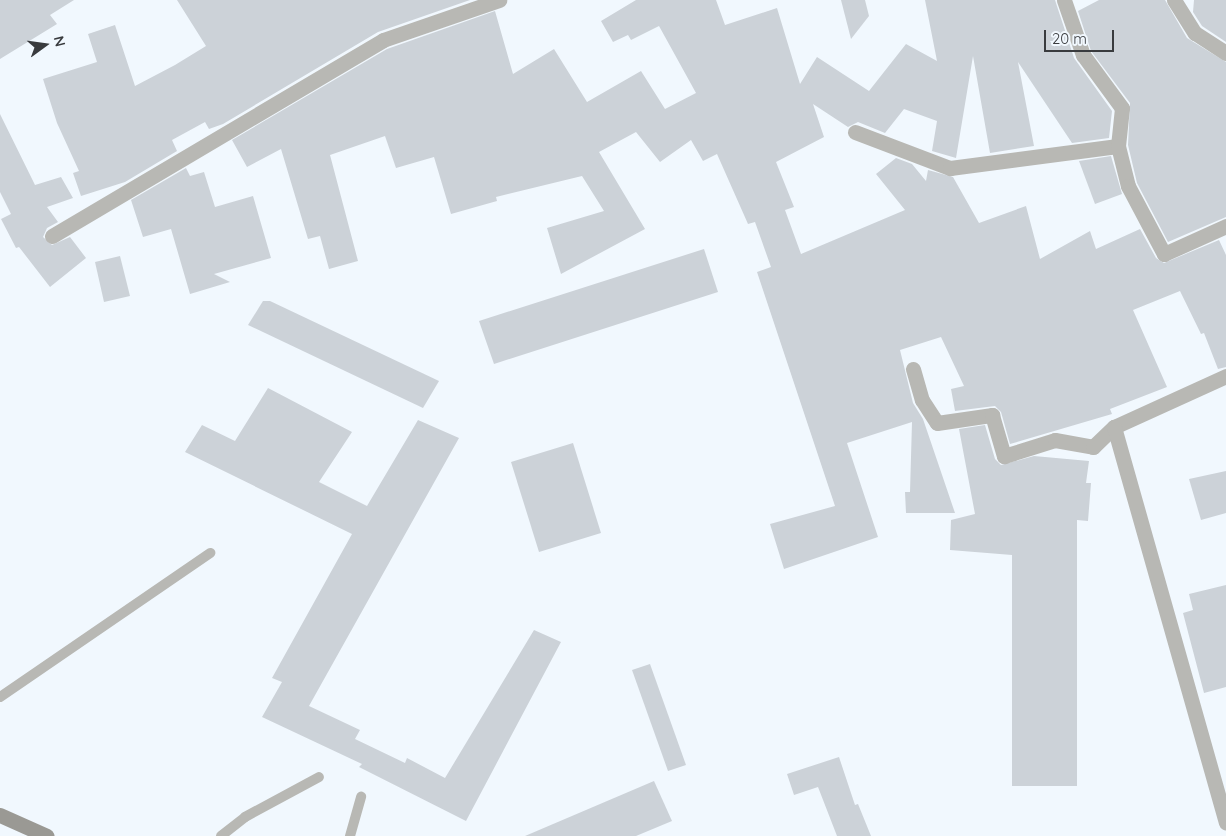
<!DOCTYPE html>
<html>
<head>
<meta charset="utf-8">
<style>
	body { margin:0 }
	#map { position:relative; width:1226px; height:836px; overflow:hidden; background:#f1f8fe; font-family:Quicksand,sans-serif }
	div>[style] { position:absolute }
	.building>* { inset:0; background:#ccd2d8 }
	.lane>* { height:10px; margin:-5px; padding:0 5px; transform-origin:5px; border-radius:5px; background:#b8b8b4 }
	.street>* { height:15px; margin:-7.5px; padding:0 7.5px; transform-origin:7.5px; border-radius:7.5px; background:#b8b8b4 }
	.secondary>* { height:15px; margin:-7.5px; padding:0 7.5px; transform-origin:7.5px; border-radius:7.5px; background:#9a9994 }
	span { translate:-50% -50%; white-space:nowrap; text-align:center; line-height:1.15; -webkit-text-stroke:4.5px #f1f8fe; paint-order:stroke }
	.north { position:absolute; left:20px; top:20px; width:50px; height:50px; -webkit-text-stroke:4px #f1f8fe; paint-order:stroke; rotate:76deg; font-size:14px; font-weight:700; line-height:20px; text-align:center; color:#393b3e }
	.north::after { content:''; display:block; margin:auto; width:18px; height:22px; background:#393b3e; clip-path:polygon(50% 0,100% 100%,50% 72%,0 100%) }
	.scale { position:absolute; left:1044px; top:30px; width:70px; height:22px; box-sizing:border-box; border:2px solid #393b3e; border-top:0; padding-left:6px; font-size:15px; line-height:18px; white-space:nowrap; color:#393b3e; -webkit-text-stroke:4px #f1f8fe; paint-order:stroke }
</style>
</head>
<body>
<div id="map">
	<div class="building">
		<i style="clip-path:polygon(0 0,74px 0,50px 15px,57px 24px,0 59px)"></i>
		<i style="clip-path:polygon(177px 0,470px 0,378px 32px,223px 124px,209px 129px,205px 122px,172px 140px,177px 151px,125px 182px,81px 196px,73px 173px,79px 171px,57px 123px,43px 79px,97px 62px,88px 34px,115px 25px,135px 86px,175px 65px,206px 46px)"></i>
		<i style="clip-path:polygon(636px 0,716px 0,725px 25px,777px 8px,800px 84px,817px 57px,869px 91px,906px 44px,937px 61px,925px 0,1055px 0,1074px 58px,1112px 111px,1109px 138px,1072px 143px,1018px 62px,1034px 146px,990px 153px,973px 56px,956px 158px,932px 151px,937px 121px,904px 109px,885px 133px,858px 122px,848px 127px,813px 104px,824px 137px,776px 162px,794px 207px,785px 210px,801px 254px,905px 210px,876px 174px,896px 158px,912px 164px,926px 181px,928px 170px,953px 177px,979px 223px,1026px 206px,1040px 259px,1090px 231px,1096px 249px,1140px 229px,1156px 258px,1164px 263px,1219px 240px,1226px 255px,1226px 367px,1218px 369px,1204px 333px,1201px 334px,1180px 291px,1133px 310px,1167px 387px,1110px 409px,1112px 414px,1010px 444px,1001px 412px,995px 406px,955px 411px,951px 389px,964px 386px,941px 337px,900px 350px,913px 403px,923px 419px,955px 513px,906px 513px,905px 492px,910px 492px,912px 422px,847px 443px,878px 537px,784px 569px,770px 524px,835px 506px,757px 272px,771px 267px,755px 222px,748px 224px,717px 154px,703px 161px,691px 140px,660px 162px,636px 132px,599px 152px,645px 229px,561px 274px,547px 228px,604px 211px,582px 176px,496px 197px,497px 201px,451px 214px,434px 157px,396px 168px,385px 136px,330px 155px,358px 261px,329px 269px,320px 236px,308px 239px,281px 149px,247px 167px,232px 140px,387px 49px,495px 11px,513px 74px,554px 49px,587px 102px,641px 71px,665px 109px,696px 93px,659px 26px,631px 40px,628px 35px,613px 42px,601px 21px)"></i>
		<i style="clip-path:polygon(841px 0,865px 0,869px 16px,851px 39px)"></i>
		<i style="clip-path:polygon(1099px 0,1165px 0,1187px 38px,1226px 62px,1226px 217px,1168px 242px,1137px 183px,1128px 145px,1130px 103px,1091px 51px,1078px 11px)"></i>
		<i style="clip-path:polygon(1194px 0,1226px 0,1226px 42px,1202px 26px,1193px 12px)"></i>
		<i style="clip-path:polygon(0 114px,35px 185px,61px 177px,73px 198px,47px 207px,58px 222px,47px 228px,43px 237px,52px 245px,70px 237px,86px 258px,50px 287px,19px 247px,16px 248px,1px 219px,11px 214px,0 192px)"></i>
		<i style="clip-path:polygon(1111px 156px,1122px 194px,1095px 204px,1079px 161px)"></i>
		<i style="clip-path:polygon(186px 168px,190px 176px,204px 172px,215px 207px,253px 196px,271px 258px,214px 274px,230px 282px,190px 294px,171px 229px,143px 237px,131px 200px)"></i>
		<i style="clip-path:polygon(704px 249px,718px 292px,494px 364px,479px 321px)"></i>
		<i style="clip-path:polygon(120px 256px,130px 296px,104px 302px,95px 262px)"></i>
		<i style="clip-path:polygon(263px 301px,270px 301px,439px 381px,423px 408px,248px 325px)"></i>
		<i style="clip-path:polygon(268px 388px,352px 432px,319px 482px,367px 506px,418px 420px,459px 438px,309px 706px,360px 730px,355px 739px,405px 763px,407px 758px,445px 778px,534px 630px,561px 642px,466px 821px,359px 767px,362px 764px,262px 717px,282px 682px,272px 678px,352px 534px,185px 452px,202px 425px,235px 441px)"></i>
		<i style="clip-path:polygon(985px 425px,995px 459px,1001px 465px,1034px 456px,1089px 461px,1086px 483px,1091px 483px,1088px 521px,1077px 520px,1077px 786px,1012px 786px,1012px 555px,950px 550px,951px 520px,975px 514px,959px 429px)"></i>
		<i style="clip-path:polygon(573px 443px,601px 533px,539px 552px,511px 462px)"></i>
		<i style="clip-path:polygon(1226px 471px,1226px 513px,1201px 520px,1189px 479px)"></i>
		<i style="clip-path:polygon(1226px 585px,1226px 687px,1204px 693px,1183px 613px,1193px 610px,1189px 594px)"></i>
		<i style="clip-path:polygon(650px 664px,686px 765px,668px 771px,632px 670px)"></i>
		<i style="clip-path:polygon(839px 757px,855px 805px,858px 804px,871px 836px,837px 836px,818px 787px,794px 795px,787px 774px)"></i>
		<i style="clip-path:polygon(654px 781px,672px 821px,636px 836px,525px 836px)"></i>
	</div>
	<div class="lane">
		<i style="left:0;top:697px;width:255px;rotate:-34.4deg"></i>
		<i style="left:221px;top:836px;width:31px;rotate:-38deg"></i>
		<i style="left:245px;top:817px;width:84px;rotate:-28.4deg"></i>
		<i style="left:350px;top:836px;width:41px;rotate:-74.2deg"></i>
	</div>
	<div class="street">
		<i style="left:1174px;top:0;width:39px;rotate:58deg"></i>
		<i style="left:1195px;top:33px;width:37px;rotate:33deg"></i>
		<i style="left:855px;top:132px;width:102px;rotate:20.8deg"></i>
		<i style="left:950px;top:168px;width:169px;rotate:-7.5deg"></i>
		<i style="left:1118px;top:146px;width:38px;rotate:-84deg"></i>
		<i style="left:1122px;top:108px;width:66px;rotate:-126.3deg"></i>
		<i style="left:1083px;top:55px;width:58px;rotate:-109.1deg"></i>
		<i style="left:1118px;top:146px;width:41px;rotate:76deg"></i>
		<i style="left:1128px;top:186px;width:77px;rotate:62.1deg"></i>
		<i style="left:1164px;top:254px;width:68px;rotate:-24.3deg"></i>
		<i style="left:52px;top:236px;width:385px;rotate:-30.6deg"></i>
		<i style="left:383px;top:40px;width:123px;rotate:-19deg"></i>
		<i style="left:913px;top:369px;width:32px;rotate:74deg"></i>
		<i style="left:922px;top:400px;width:27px;rotate:57deg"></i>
		<i style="left:937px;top:423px;width:56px;rotate:-8.3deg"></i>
		<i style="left:992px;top:415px;width:43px;rotate:73.7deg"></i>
		<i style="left:1004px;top:456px;width:53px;rotate:-17.4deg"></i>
		<i style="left:1055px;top:440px;width:39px;rotate:10deg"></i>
		<i style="left:1093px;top:447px;width:29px;rotate:-44deg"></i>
		<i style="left:1114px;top:427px;width:123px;rotate:-24.5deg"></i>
		<i style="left:1114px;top:427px;width:411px;rotate:74.2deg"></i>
	</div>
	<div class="secondary">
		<i style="left:0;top:815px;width:51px;rotate:24.1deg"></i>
	</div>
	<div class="north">N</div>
	<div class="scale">20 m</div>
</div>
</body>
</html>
